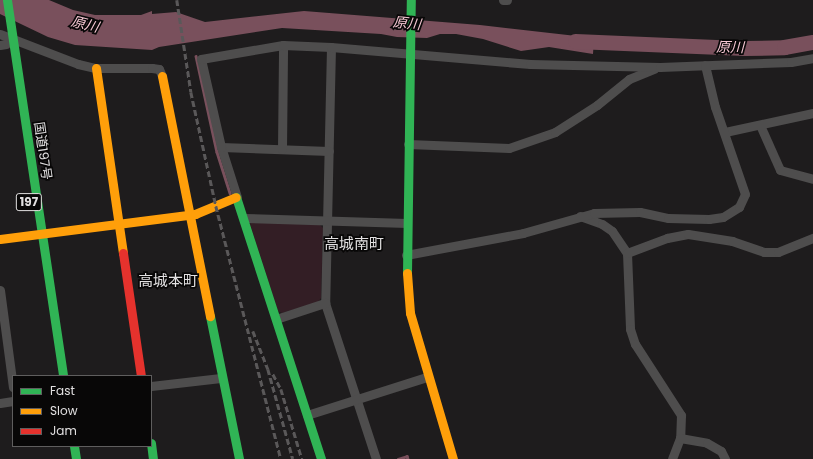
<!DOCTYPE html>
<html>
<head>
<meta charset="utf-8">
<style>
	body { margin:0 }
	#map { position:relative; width:813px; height:459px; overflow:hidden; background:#1e1c1d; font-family:Poppins,"Noto Sans JP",sans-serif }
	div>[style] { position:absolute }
	.green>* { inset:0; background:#331e25 }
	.water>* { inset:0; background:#79505c }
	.stream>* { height:2.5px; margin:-1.25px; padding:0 1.25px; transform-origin:1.25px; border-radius:1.25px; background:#79505c }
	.river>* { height:15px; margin:-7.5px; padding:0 7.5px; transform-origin:7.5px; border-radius:7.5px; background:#79505c }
	.street>* { height:9px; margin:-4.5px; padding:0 4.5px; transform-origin:4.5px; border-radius:4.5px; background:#4e4d4d }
	.fast>* { height:9px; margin:-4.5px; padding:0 4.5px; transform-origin:4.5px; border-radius:4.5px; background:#30b455 }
	.slow>* { height:9px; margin:-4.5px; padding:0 4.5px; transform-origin:4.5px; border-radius:4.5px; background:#ff9f0a }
	.jam>* { height:9px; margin:-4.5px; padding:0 4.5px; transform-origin:4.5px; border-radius:4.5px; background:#e5322d }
	.rail>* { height:2.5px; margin-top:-1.25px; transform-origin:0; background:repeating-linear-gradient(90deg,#5a5859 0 6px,transparent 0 9px) }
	span { translate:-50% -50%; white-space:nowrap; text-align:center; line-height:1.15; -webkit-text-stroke:3.5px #080707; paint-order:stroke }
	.shield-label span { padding:1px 3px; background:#080707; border:1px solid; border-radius:3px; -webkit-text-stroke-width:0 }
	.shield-label { font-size:12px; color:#e2e0e1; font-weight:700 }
	.street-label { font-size:13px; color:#e2e0e1 }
	.water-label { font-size:14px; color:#f7c8d4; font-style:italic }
	.quarter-label { font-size:15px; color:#e2e0e1 }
	.legend { position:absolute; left:12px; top:375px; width:140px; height:72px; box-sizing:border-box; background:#080707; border:1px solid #5f5e5e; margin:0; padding:5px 7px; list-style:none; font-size:12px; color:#e2e0e1 }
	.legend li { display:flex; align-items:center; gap:8px; height:20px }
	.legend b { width:20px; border:1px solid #5f5e5e }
</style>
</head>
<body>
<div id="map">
	<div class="green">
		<i style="clip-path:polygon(252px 222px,320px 225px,323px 228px,321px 298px,318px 302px,282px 313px,278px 311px,250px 224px)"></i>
	</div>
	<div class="water">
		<i style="clip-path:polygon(0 0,49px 0,73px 10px,95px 15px,141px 15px,152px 11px,152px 14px,176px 12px,205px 22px,304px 11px,480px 25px,594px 38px,593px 54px,549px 47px,521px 51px,483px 39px,456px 34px,440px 34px,427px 38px,397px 37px,381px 34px,282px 28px,159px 47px,152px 50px,75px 45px,48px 37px,0 14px)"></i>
	</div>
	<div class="stream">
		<i style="left:196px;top:56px;width:98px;rotate:77.7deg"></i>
		<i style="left:217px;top:152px;width:43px;rotate:72.4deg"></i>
		<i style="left:398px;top:459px;width:9px;rotate:-18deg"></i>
		<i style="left:407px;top:456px;width:3px;rotate:72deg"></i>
	</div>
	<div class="river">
		<i style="left:575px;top:41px;width:170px;rotate:2.4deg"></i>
		<i style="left:745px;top:48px;width:39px;rotate:-1deg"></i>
		<i style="left:784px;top:47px;width:29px;rotate:-10deg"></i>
	</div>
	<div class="street">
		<i style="left:503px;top:0;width:4px"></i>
		<i style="left:0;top:34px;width:84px;rotate:21deg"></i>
		<i style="left:78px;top:64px;width:18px;rotate:13deg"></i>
		<i style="left:96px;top:68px;width:56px"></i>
		<i style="left:152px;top:68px;width:7px;rotate:8deg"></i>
		<i style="left:159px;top:69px;width:8px;rotate:67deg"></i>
		<i style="left:0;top:45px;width:6px;rotate:-9deg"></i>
		<i style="left:331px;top:47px;width:256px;rotate:91.3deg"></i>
		<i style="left:325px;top:303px;width:164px;rotate:71.9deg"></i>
		<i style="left:760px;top:125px;width:49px;rotate:66deg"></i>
		<i style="left:780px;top:170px;width:34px;rotate:15deg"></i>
		<i style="left:725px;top:132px;width:90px;rotate:-12.2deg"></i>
		<i style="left:408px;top:144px;width:101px;rotate:2.3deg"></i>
		<i style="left:509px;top:148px;width:49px;rotate:-19.2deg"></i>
		<i style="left:555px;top:132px;width:50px;rotate:-32.7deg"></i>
		<i style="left:597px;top:105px;width:41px;rotate:-39.1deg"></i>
		<i style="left:629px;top:79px;width:27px;rotate:-22deg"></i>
		<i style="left:221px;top:147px;width:108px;rotate:2.1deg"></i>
		<i style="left:282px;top:149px;width:104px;rotate:-89.4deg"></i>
		<i style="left:237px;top:197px;width:52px;rotate:-107.7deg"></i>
		<i style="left:221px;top:147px;width:90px;rotate:-102.8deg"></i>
		<i style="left:201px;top:59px;width:83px;rotate:-9.7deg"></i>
		<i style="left:283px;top:45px;width:48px;rotate:2.4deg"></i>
		<i style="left:331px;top:47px;width:200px;rotate:4.9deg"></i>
		<i style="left:530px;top:64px;width:130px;rotate:1.3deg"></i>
		<i style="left:660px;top:67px;width:131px;rotate:-2.2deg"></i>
		<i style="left:791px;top:62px;width:22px;rotate:-10deg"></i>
		<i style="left:580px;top:216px;width:23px;rotate:20deg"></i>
		<i style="left:602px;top:224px;width:12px;rotate:35deg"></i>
		<i style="left:612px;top:231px;width:27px;rotate:56deg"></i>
		<i style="left:627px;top:253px;width:76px;rotate:87.7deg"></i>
		<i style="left:630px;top:329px;width:16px;rotate:72deg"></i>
		<i style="left:635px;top:344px;width:85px;rotate:57.1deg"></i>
		<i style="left:681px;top:415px;width:23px;rotate:92deg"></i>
		<i style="left:680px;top:438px;width:22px;rotate:111deg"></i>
		<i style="left:244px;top:218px;width:163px;rotate:1.8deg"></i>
		<i style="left:627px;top:253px;width:43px;rotate:-20.6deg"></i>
		<i style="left:667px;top:238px;width:21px;rotate:-11deg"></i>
		<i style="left:688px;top:234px;width:45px;rotate:9deg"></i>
		<i style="left:732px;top:241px;width:34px;rotate:19deg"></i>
		<i style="left:764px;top:252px;width:14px"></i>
		<i style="left:778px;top:252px;width:38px;rotate:-22deg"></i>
		<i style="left:406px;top:255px;width:119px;rotate:-10.6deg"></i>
		<i style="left:523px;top:233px;width:74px;rotate:-15.7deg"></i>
		<i style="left:594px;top:213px;width:46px;rotate:-1.2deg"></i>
		<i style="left:640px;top:212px;width:29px;rotate:12deg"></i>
		<i style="left:668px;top:218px;width:41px;rotate:1.4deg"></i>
		<i style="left:709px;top:219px;width:14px;rotate:-8deg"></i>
		<i style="left:723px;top:217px;width:19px;rotate:-32deg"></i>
		<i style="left:739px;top:207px;width:14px;rotate:-65deg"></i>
		<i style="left:745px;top:194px;width:92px;rotate:-109deg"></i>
		<i style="left:715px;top:107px;width:43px;rotate:-103.4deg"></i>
		<i style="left:0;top:290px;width:98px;rotate:82.4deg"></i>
		<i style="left:276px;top:319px;width:52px;rotate:-18.1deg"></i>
		<i style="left:151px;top:386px;width:70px;rotate:-6.5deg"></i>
		<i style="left:0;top:403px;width:13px;rotate:-9deg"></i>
		<i style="left:307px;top:415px;width:126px;rotate:-17.6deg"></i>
		<i style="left:680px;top:438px;width:27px;rotate:10deg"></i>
		<i style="left:707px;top:443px;width:16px;rotate:30deg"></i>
		<i style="left:721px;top:451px;width:9px;rotate:63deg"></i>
	</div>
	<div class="fast">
		<i style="left:7px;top:0;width:380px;rotate:81.5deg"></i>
		<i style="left:236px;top:197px;width:275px;rotate:72deg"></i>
		<i style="left:407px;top:273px;width:273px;rotate:-89.2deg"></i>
		<i style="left:210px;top:316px;width:146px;rotate:78.5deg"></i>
		<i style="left:151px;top:443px;width:16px;rotate:83deg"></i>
		<i style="left:74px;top:446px;width:13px;rotate:81deg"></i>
	</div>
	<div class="slow">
		<i style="left:96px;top:68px;width:187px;rotate:81.7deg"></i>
		<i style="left:162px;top:76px;width:245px;rotate:78.7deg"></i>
		<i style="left:0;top:239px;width:197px;rotate:-7.3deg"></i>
		<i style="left:195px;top:214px;width:44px;rotate:-22.5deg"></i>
		<i style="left:407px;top:273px;width:40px;rotate:85.7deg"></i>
		<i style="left:410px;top:313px;width:152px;rotate:73.6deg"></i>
	</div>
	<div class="jam">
		<i style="left:123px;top:253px;width:124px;rotate:81.7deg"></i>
	</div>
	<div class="rail">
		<i style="left:177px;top:0;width:93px;rotate:81.3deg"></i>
		<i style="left:191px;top:92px;width:117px;rotate:77.6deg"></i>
		<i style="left:216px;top:206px;width:261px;rotate:75.6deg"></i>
		<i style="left:253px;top:331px;width:41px;rotate:68.5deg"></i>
		<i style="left:268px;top:369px;width:93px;rotate:74.5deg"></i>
		<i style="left:273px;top:374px;width:17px;rotate:62deg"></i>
		<i style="left:281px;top:389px;width:73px;rotate:73.3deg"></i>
	</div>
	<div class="shield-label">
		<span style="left:29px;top:202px">197</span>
	</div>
	<div class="street-label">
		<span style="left:42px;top:151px;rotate:82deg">国道197号</span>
	</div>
	<div class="water-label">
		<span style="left:407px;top:23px;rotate:6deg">原川</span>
		<span style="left:85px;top:24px;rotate:14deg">原川</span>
		<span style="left:730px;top:47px;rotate:1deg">原川</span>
	</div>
	<div class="quarter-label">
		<span style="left:354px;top:244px">高城南町</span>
		<span style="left:168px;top:281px">高城本町</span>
	</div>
	<ul class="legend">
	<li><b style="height:5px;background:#30b455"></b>Fast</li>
	<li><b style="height:5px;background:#ff9f0a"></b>Slow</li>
	<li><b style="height:5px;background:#e5322d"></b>Jam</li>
	</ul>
</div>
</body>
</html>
